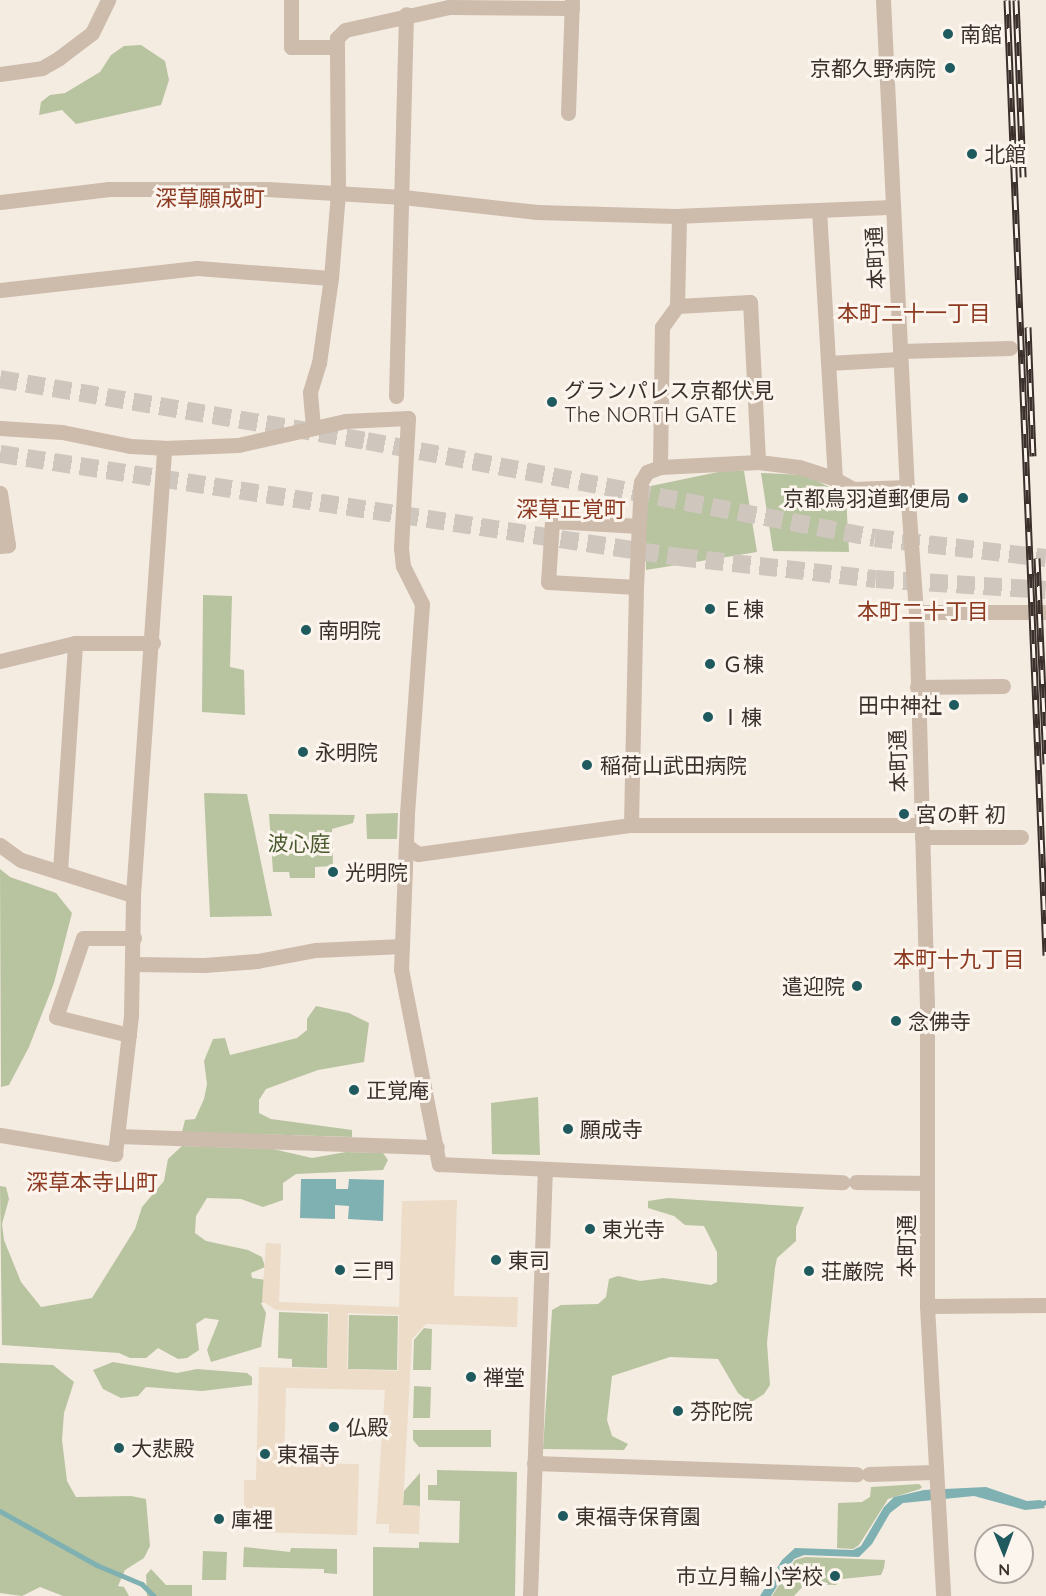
<!DOCTYPE html>
<html>
<head>
<meta charset="utf-8">
<style>
	body { margin:0 }
	#map { position:relative; width:1046px; height:1596px; overflow:hidden; background:#f4ebe1; font-family:Quicksand,"Noto Sans JP",sans-serif }
	div>[style] { position:absolute }
	.green>* { inset:0; background:#b8c4a0 }
	.round { border-radius:50% }
	.plaza>* { inset:0; background:#ecdcc8 }
	.water>* { inset:0; background:#7fb0b2 }
	.stream>* { height:4.5px; margin:-2.25px; padding:0 2.25px; transform-origin:2.25px; border-radius:2.25px; background:#7fb0b2 }
	.motorway-tunnel>* { height:18px; margin-top:-9px; transform-origin:0; background:repeating-linear-gradient(90deg,#cfc6bd 0 18px,transparent 0 27px) }
	.minor>* { height:15px; margin:-7.5px; padding:0 7.5px; transform-origin:7.5px; border-radius:7.5px; background:#cdbbac }
	.tertiary>* { height:15px; margin:-7.5px; padding:0 7.5px; transform-origin:7.5px; border-radius:7.5px; background:#cdbbac }
	.rail>* { height:7px; margin-top:-3.5px; transform-origin:0; background:repeating-linear-gradient(90deg,#fbf5ee 0 14px,#3b302b 0 28px); box-sizing:border-box; border-block:2px solid #3b302b }
	.dots>* { width:16px; height:16px; translate:-50% -50%; box-sizing:border-box; border:3px solid #fbf5ee; border-radius:50% }
	span { translate:-50% -50%; white-space:nowrap; text-align:center; line-height:1.15; -webkit-text-stroke:6px #fbf5ee; paint-order:stroke }
	.poi-label { font-size:21px; color:#3b302b }
	.left { translate:0 -50%; text-align:left }
	.right { translate:-100% -50%; text-align:right }
	.street-label { font-size:21px; color:#3b302b }
	.park-label { font-size:21px; color:#4a5a2e }
	.neighbourhood-label { font-size:22px; color:#8c3b22 }
	.north { position:absolute; left:974px; top:1524px; width:60px; height:60px; box-sizing:border-box; background:#fbf5ee; border:2px solid #aea6a0; border-radius:50%; rotate:179deg; font-size:16px; font-weight:700; line-height:24px; text-align:center; color:#3b302b }
	.north::after { content:''; display:block; margin:auto; width:21px; height:27px; background:#1f5a5e; clip-path:polygon(50% 0,100% 100%,50% 72%,0 100%) }
</style>
</head>
<body>
<div id="map">
	<div class="green">
		<i style="clip-path:polygon(141px 45px,165px 61px,169px 80px,161px 105px,76px 124px,62px 110px,39px 115px,41px 102px,50px 95px,65px 93px,100px 72px,111px 55px,124px 46px)"></i>
		<i style="clip-path:polygon(723px 471px,744px 471px,757px 552px,646px 570px,646px 487px)"></i>
		<i style="clip-path:polygon(761px 473px,806px 475px,846px 496px,849px 552px,773px 551px)"></i>
		<i style="clip-path:polygon(203px 595px,232px 596px,230px 667px,244px 670px,245px 715px,202px 712px)"></i>
		<i style="clip-path:polygon(204px 793px,247px 794px,272px 916px,210px 917px)"></i>
		<i style="clip-path:polygon(398px 813px,397px 839px,367px 839px,366px 814px)"></i>
		<i style="clip-path:polygon(269px 814px,355px 815px,353px 823px,332px 829px,333px 866px,315px 867px,315px 878px,290px 878px,289px 872px,273px 872px)"></i>
		<i class="round" style="left:375px;top:862px;width:18px;height:18px"></i>
		<i style="clip-path:polygon(0 869px,10px 877px,56px 893px,72px 913px,54px 983px,29px 1047px,9px 1085px,1px 1087px)"></i>
		<i style="clip-path:polygon(316px 1006px,349px 1013px,369px 1023px,364px 1062px,318px 1070px,266px 1089px,259px 1100px,259px 1113px,271px 1119px,352px 1130px,352px 1137px,182px 1132px,185px 1120px,195px 1119px,204px 1099px,207px 1084px,204px 1061px,213px 1039px,225px 1038px,230px 1055px,297px 1038px,307px 1030px,307px 1019px)"></i>
		<i style="clip-path:polygon(538px 1097px,540px 1155px,492px 1154px,491px 1103px)"></i>
		<i style="clip-path:polygon(182px 1146px,273px 1149px,312px 1158px,346px 1152px,383px 1153px,388px 1160px,383px 1170px,296px 1174px,283px 1183px,283px 1200px,263px 1207px,241px 1199px,207px 1198px,196px 1216px,195px 1233px,206px 1241px,248px 1250px,262px 1257px,265px 1267px,251px 1273px,252px 1278px,266px 1280px,270px 1299px,261px 1303px,266px 1313px,261px 1347px,211px 1362px,207px 1350px,219px 1320px,205px 1318px,196px 1324px,199px 1350px,187px 1358px,178px 1359px,158px 1348px,146px 1358px,130px 1358px,119px 1353px,2px 1345px,0 1186px,6px 1187px,9px 1199px,2px 1224px,4px 1240px,21px 1282px,41px 1307px,92px 1298px,135px 1229px,142px 1207px,164px 1181px,168px 1159px)"></i>
		<i style="clip-path:polygon(668px 1198px,804px 1207px,796px 1227px,796px 1241px,777px 1258px,775px 1268px,767px 1343px,770px 1385px,764px 1394px,750px 1403px,738px 1393px,718px 1359px,670px 1357px,612px 1376px,607px 1420px,612px 1436px,628px 1444px,624px 1450px,543px 1449px,552px 1310px,561px 1305px,598px 1304px,606px 1297px,609px 1279px,618px 1276px,640px 1281px,663px 1278px,711px 1285px,717px 1282px,717px 1252px,704px 1226px,685px 1225px,674px 1216px,648px 1208px,648px 1201px)"></i>
		<i style="clip-path:polygon(279px 1312px,328px 1314px,327px 1368px,292px 1367px,292px 1359px,278px 1358px)"></i>
		<i style="clip-path:polygon(349px 1315px,398px 1316px,397px 1370px,348px 1369px)"></i>
		<i style="clip-path:polygon(424px 1328px,432px 1329px,431px 1370px,413px 1370px,414px 1340px)"></i>
		<i style="clip-path:polygon(113px 1362px,177px 1373px,197px 1369px,247px 1373px,252px 1377px,252px 1385px,202px 1391px,146px 1387px,138px 1396px,121px 1398px,103px 1389px,93px 1370px)"></i>
		<i style="clip-path:polygon(0 1363px,53px 1365px,74px 1382px,64px 1413px,62px 1440px,67px 1481px,76px 1497px,131px 1496px,146px 1499px,150px 1546px,144px 1558px,125px 1570px,118px 1586px,124px 1587px,129px 1596px,63px 1596px,40px 1587px,22px 1596px,0 1593px)"></i>
		<i style="clip-path:polygon(414px 1386px,431px 1387px,430px 1418px,413px 1418px)"></i>
		<i style="clip-path:polygon(413px 1430px,491px 1430px,491px 1447px,419px 1447px,413px 1440px)"></i>
		<i style="clip-path:polygon(437px 1470px,517px 1472px,515px 1596px,373px 1596px,373px 1547px,419px 1548px,419px 1542px,459px 1543px,460px 1501px,428px 1500px,428px 1485px,437px 1485px)"></i>
		<i style="clip-path:polygon(420px 1473px,420px 1506px,403px 1505px,404px 1491px)"></i>
		<i style="clip-path:polygon(919px 1484px,922px 1487px,920px 1489px,888px 1499px,859px 1545px,853px 1549px,837px 1548px,838px 1503px,862px 1502px,870px 1497px,871px 1487px)"></i>
		<i style="clip-path:polygon(244px 1547px,290px 1552px,291px 1548px,337px 1549px,337px 1574px,324px 1573px,324px 1569px,243px 1567px)"></i>
		<i style="clip-path:polygon(203px 1551px,227px 1552px,226px 1580px,202px 1580px)"></i>
		<i style="clip-path:polygon(805px 1557px,885px 1560px,884px 1568px,881px 1575px,842px 1579px,836px 1585px,805px 1584px,794px 1596px,772px 1596px,795px 1560px)"></i>
		<i style="clip-path:polygon(151px 1569px,166px 1585px,192px 1585px,192px 1596px,147px 1596px,146px 1575px)"></i>
	</div>
	<div class="plaza">
		<i style="clip-path:polygon(evenodd,457px 1200px,454px 1296px,518px 1297px,517px 1327px,426px 1324px,412px 1339px,403px 1505px,420px 1506px,419px 1534px,389px 1533px,389px 1524px,376px 1524px,385px 1390px,286px 1388px,284px 1463px,359px 1464px,357px 1535px,255px 1532px,255px 1510px,244px 1509px,244px 1480px,256px 1480px,259px 1367px,327px 1369px,329px 1312px,276px 1310px,262px 1301px,266px 1243px,281px 1244px,279px 1302px,399px 1307px,402px 1201px,457px 1200px,348px 1313px,399px 1315px,398px 1371px,347px 1369px,348px 1313px)"></i>
	</div>
	<div class="water">
		<i style="clip-path:polygon(301px 1179px,336px 1179px,336px 1189px,348px 1189px,349px 1179px,384px 1180px,383px 1221px,348px 1219px,349px 1206px,335px 1205px,335px 1219px,300px 1218px)"></i>
		<i style="clip-path:polygon(986px 1487px,1027px 1501px,1041px 1500px,1045px 1508px,1025px 1510px,974px 1496px,903px 1503px,890px 1513px,872px 1544px,859px 1557px,804px 1555px,794px 1559px,771px 1596px,760px 1596px,782px 1560px,795px 1548px,853px 1550px,861px 1546px,884px 1507px,894px 1497px,924px 1490px)"></i>
	</div>
	<div class="stream">
		<i style="left:1037px;top:1505px;width:9px;rotate:-18deg"></i>
		<i style="left:0;top:1511px;width:111px;rotate:29.1deg"></i>
		<i style="left:97px;top:1565px;width:49px;rotate:22.9deg"></i>
		<i style="left:142px;top:1584px;width:17px;rotate:45deg"></i>
	</div>
	<div class="motorway-tunnel">
		<i style="left:0;top:379px;width:372px;rotate:9.6deg"></i>
		<i style="left:367px;top:441px;width:517px;rotate:10.81deg"></i>
		<i style="left:875px;top:538px;width:172px;rotate:6.7deg"></i>
		<i style="left:0;top:454px;width:687px;rotate:8.63deg"></i>
		<i style="left:679px;top:557px;width:198px;rotate:6.4deg"></i>
		<i style="left:876px;top:579px;width:170px;rotate:3.7deg"></i>
	</div>
	<div class="minor">
		<i style="left:291px;top:0;width:47px;rotate:90deg"></i>
		<i style="left:291px;top:47px;width:45px"></i>
		<i style="left:883px;top:0;width:488px;rotate:87.2deg"></i>
		<i style="left:907px;top:487px;width:125px;rotate:85.9deg"></i>
		<i style="left:916px;top:612px;width:398px;rotate:88.4deg"></i>
		<i style="left:927px;top:1010px;width:296px;rotate:90deg"></i>
		<i style="left:927px;top:1306px;width:290px;rotate:86.8deg"></i>
		<i style="left:0;top:74px;width:42px;rotate:-8.1deg"></i>
		<i style="left:42px;top:68px;width:20px;rotate:-30deg"></i>
		<i style="left:59px;top:58px;width:41px;rotate:-37.1deg"></i>
		<i style="left:92px;top:33px;width:37px;rotate:-64deg"></i>
		<i style="left:568px;top:113px;width:113px;rotate:-88deg"></i>
		<i style="left:0;top:202px;width:110px;rotate:-6.8deg"></i>
		<i style="left:109px;top:189px;width:158px"></i>
		<i style="left:267px;top:189px;width:136px;rotate:3.4deg"></i>
		<i style="left:403px;top:197px;width:135px;rotate:6.4deg"></i>
		<i style="left:537px;top:212px;width:138px;rotate:1.7deg"></i>
		<i style="left:675px;top:216px;width:218px;rotate:-2.4deg"></i>
		<i style="left:819px;top:210px;width:269px;rotate:86.6deg"></i>
		<i style="left:835px;top:479px;width:21px;rotate:29deg"></i>
		<i style="left:853px;top:489px;width:54px;rotate:-2.1deg"></i>
		<i style="left:0;top:290px;width:198px;rotate:-6.4deg"></i>
		<i style="left:197px;top:268px;width:134px;rotate:4.3deg"></i>
		<i style="left:677px;top:306px;width:73px;rotate:-3.1deg"></i>
		<i style="left:750px;top:302px;width:160px;rotate:87.1deg"></i>
		<i style="left:900px;top:351px;width:110px;rotate:-1.6deg"></i>
		<i style="left:828px;top:363px;width:72px;rotate:-3.2deg"></i>
		<i style="left:396px;top:396px;width:382px;rotate:-88.5deg"></i>
		<i style="left:313px;top:427px;width:35px;rotate:-95deg"></i>
		<i style="left:310px;top:392px;width:30px;rotate:-73deg"></i>
		<i style="left:319px;top:363px;width:86px;rotate:-82deg"></i>
		<i style="left:331px;top:278px;width:86px;rotate:-85.3deg"></i>
		<i style="left:338px;top:192px;width:154px;rotate:-90.4deg"></i>
		<i style="left:337px;top:38px;width:11px;rotate:-45deg"></i>
		<i style="left:345px;top:30px;width:107px;rotate:-12.5deg"></i>
		<i style="left:449px;top:7px;width:123px;rotate:0.5deg"></i>
		<i style="left:0;top:428px;width:62px;rotate:3.7deg"></i>
		<i style="left:62px;top:432px;width:69px;rotate:11.6deg"></i>
		<i style="left:130px;top:446px;width:34px;rotate:3deg"></i>
		<i style="left:164px;top:448px;width:74px;rotate:-2.3deg"></i>
		<i style="left:238px;top:445px;width:110px;rotate:-12.6deg"></i>
		<i style="left:345px;top:421px;width:63px;rotate:-2.7deg"></i>
		<i style="left:408px;top:418px;width:130px;rotate:93.1deg"></i>
		<i style="left:401px;top:548px;width:18px;rotate:84deg"></i>
		<i style="left:403px;top:566px;width:42px;rotate:63.4deg"></i>
		<i style="left:422px;top:604px;width:212px;rotate:94.1deg"></i>
		<i style="left:407px;top:815px;width:154px;rotate:92.2deg"></i>
		<i style="left:401px;top:969px;width:199px;rotate:79deg"></i>
		<i style="left:439px;top:1164px;width:404px;rotate:2.6deg"></i>
		<i style="left:660px;top:467px;width:140px;rotate:-89.2deg"></i>
		<i style="left:662px;top:327px;width:26px;rotate:-54deg"></i>
		<i style="left:677px;top:306px;width:90px;rotate:-88.7deg"></i>
		<i style="left:0;top:493px;width:53px;rotate:81.3deg"></i>
		<i style="left:8px;top:545px;width:8px;rotate:173deg"></i>
		<i style="left:636px;top:587px;width:88px;rotate:-176.7deg"></i>
		<i style="left:548px;top:582px;width:61px;rotate:-86.2deg"></i>
		<i style="left:552px;top:521px;width:87px;rotate:3.3deg"></i>
		<i style="left:0;top:661px;width:77px;rotate:-13.5deg"></i>
		<i style="left:75px;top:643px;width:78px"></i>
		<i style="left:917px;top:687px;width:86px;rotate:-0.7deg"></i>
		<i style="left:922px;top:837px;width:99px"></i>
		<i style="left:0;top:845px;width:26px;rotate:36deg"></i>
		<i style="left:21px;top:860px;width:117px;rotate:17.4deg"></i>
		<i style="left:406px;top:845px;width:15px;rotate:37deg"></i>
		<i style="left:418px;top:854px;width:215px;rotate:-7.8deg"></i>
		<i style="left:631px;top:825px;width:238px;rotate:-88.8deg"></i>
		<i style="left:636px;top:587px;width:105px;rotate:-87.3deg"></i>
		<i style="left:641px;top:482px;width:12px;rotate:-59deg"></i>
		<i style="left:60px;top:871px;width:228px;rotate:-86.2deg"></i>
		<i style="left:133px;top:964px;width:71px;rotate:0.8deg"></i>
		<i style="left:204px;top:965px;width:53px;rotate:-4.3deg"></i>
		<i style="left:257px;top:961px;width:60px;rotate:-10.6deg"></i>
		<i style="left:316px;top:950px;width:86px;rotate:-2.7deg"></i>
		<i style="left:129px;top:1035px;width:75px;rotate:-166.1deg"></i>
		<i style="left:56px;top:1017px;width:83px;rotate:-71.1deg"></i>
		<i style="left:83px;top:938px;width:51px"></i>
		<i style="left:0;top:1135px;width:117px;rotate:9.4deg"></i>
		<i style="left:115px;top:1154px;width:140px;rotate:-83.4deg"></i>
		<i style="left:131px;top:1015px;width:120px;rotate:-89deg"></i>
		<i style="left:133px;top:895px;width:448px;rotate:-86deg"></i>
		<i style="left:117px;top:1136px;width:320px;rotate:2deg"></i>
		<i style="left:856px;top:1182px;width:71px;rotate:0.8deg"></i>
		<i style="left:927px;top:1306px;width:119px;rotate:-0.5deg"></i>
		<i style="left:534px;top:1463px;width:323px;rotate:2deg"></i>
		<i style="left:869px;top:1474px;width:65px;rotate:-1.8deg"></i>
		<i style="left:530px;top:1596px;width:425px;rotate:-88deg"></i>
	</div>
	<div class="tertiary">
		<i style="left:647px;top:472px;width:14px;rotate:-21deg"></i>
		<i style="left:660px;top:467px;width:98px;rotate:-2.9deg"></i>
		<i style="left:758px;top:462px;width:41px;rotate:7deg"></i>
		<i style="left:799px;top:467px;width:38px;rotate:18deg"></i>
		<i style="left:916px;top:612px;width:130px"></i>
		<i style="left:631px;top:825px;width:290px"></i>
	</div>
	<div class="rail">
		<i style="left:1007px;top:0;width:956px;rotate:87.66deg"></i>
		<i style="left:1016px;top:0;width:177px;rotate:87.7deg"></i>
		<i style="left:1028px;top:327px;width:129px;rotate:87.8deg"></i>
		<i style="left:1037px;top:558px;width:206px;rotate:87.5deg"></i>
	</div>
	<div class="dots">
		<i style="left:948px;top:34px;background:#1f5a5e"></i>
		<i style="left:950px;top:68px;background:#1f5a5e"></i>
		<i style="left:972px;top:154px;background:#1f5a5e"></i>
		<i style="left:552px;top:402px;background:#1f5a5e"></i>
		<i style="left:963px;top:498px;background:#1f5a5e"></i>
		<i style="left:710px;top:609px;background:#1f5a5e"></i>
		<i style="left:306px;top:630px;background:#1f5a5e"></i>
		<i style="left:710px;top:664px;background:#1f5a5e"></i>
		<i style="left:954px;top:705px;background:#1f5a5e"></i>
		<i style="left:708px;top:717px;background:#1f5a5e"></i>
		<i style="left:303px;top:752px;background:#1f5a5e"></i>
		<i style="left:587px;top:765px;background:#1f5a5e"></i>
		<i style="left:904px;top:814px;background:#1f5a5e"></i>
		<i style="left:333px;top:872px;background:#1f5a5e"></i>
		<i style="left:857px;top:986px;background:#1f5a5e"></i>
		<i style="left:896px;top:1021px;background:#1f5a5e"></i>
		<i style="left:354px;top:1090px;background:#1f5a5e"></i>
		<i style="left:568px;top:1129px;background:#1f5a5e"></i>
		<i style="left:590px;top:1229px;background:#1f5a5e"></i>
		<i style="left:496px;top:1260px;background:#1f5a5e"></i>
		<i style="left:340px;top:1270px;background:#1f5a5e"></i>
		<i style="left:809px;top:1271px;background:#1f5a5e"></i>
		<i style="left:471px;top:1377px;background:#1f5a5e"></i>
		<i style="left:678px;top:1411px;background:#1f5a5e"></i>
		<i style="left:334px;top:1427px;background:#1f5a5e"></i>
		<i style="left:119px;top:1448px;background:#1f5a5e"></i>
		<i style="left:265px;top:1454px;background:#1f5a5e"></i>
		<i style="left:563px;top:1516px;background:#1f5a5e"></i>
		<i style="left:219px;top:1519px;background:#1f5a5e"></i>
		<i style="left:835px;top:1576px;background:#1f5a5e"></i>
	</div>
	<div class="poi-label">
		<span class="left" style="left:960px;top:34px">南館</span>
		<span class="right" style="left:936px;top:68px">京都久野病院</span>
		<span class="left" style="left:984px;top:154px">北館</span>
		<span class="left" style="left:564px;top:402px">グランパレス京都伏見<br>The NORTH GATE</span>
		<span class="right" style="left:951px;top:498px">京都鳥羽道郵便局</span>
		<span class="left" style="left:722px;top:609px">Ｅ棟</span>
		<span class="left" style="left:318px;top:630px">南明院</span>
		<span class="left" style="left:722px;top:664px">Ｇ棟</span>
		<span class="right" style="left:942px;top:705px">田中神社</span>
		<span class="left" style="left:720px;top:717px">Ⅰ棟</span>
		<span class="left" style="left:315px;top:752px">永明院</span>
		<span class="left" style="left:600px;top:765px">稲荷山武田病院</span>
		<span class="left" style="left:916px;top:814px">宮の軒 初</span>
		<span class="left" style="left:345px;top:872px">光明院</span>
		<span class="right" style="left:845px;top:986px">遣迎院</span>
		<span class="left" style="left:908px;top:1021px">念佛寺</span>
		<span class="left" style="left:366px;top:1090px">正覚庵</span>
		<span class="left" style="left:580px;top:1129px">願成寺</span>
		<span class="left" style="left:602px;top:1229px">東光寺</span>
		<span class="left" style="left:508px;top:1260px">東司</span>
		<span class="left" style="left:352px;top:1270px">三門</span>
		<span class="left" style="left:821px;top:1271px">荘厳院</span>
		<span class="left" style="left:483px;top:1377px">禅堂</span>
		<span class="left" style="left:690px;top:1411px">芬陀院</span>
		<span class="left" style="left:346px;top:1427px">仏殿</span>
		<span class="left" style="left:131px;top:1448px">大悲殿</span>
		<span class="left" style="left:277px;top:1454px">東福寺</span>
		<span class="left" style="left:575px;top:1516px">東福寺保育園</span>
		<span class="left" style="left:231px;top:1519px">庫裡</span>
		<span class="right" style="left:823px;top:1576px">市立月輪小学校</span>
	</div>
	<div class="street-label">
		<span style="left:875px;top:258px;rotate:-93deg">本町通</span>
		<span style="left:898px;top:761px;rotate:-92deg">本町通</span>
		<span style="left:906px;top:1246px;rotate:-90deg">本町通</span>
	</div>
	<div class="park-label">
		<span style="left:299px;top:843px">波心庭</span>
	</div>
	<div class="neighbourhood-label">
		<span style="left:210px;top:199px">深草願成町</span>
		<span style="left:914px;top:314px">本町二十一丁目</span>
		<span style="left:571px;top:510px">深草正覚町</span>
		<span style="left:923px;top:612px">本町二十丁目</span>
		<span style="left:959px;top:960px">本町十九丁目</span>
		<span style="left:92px;top:1183px">深草本寺山町</span>
	</div>
	<div class="north">N</div>
</div>
</body>
</html>
